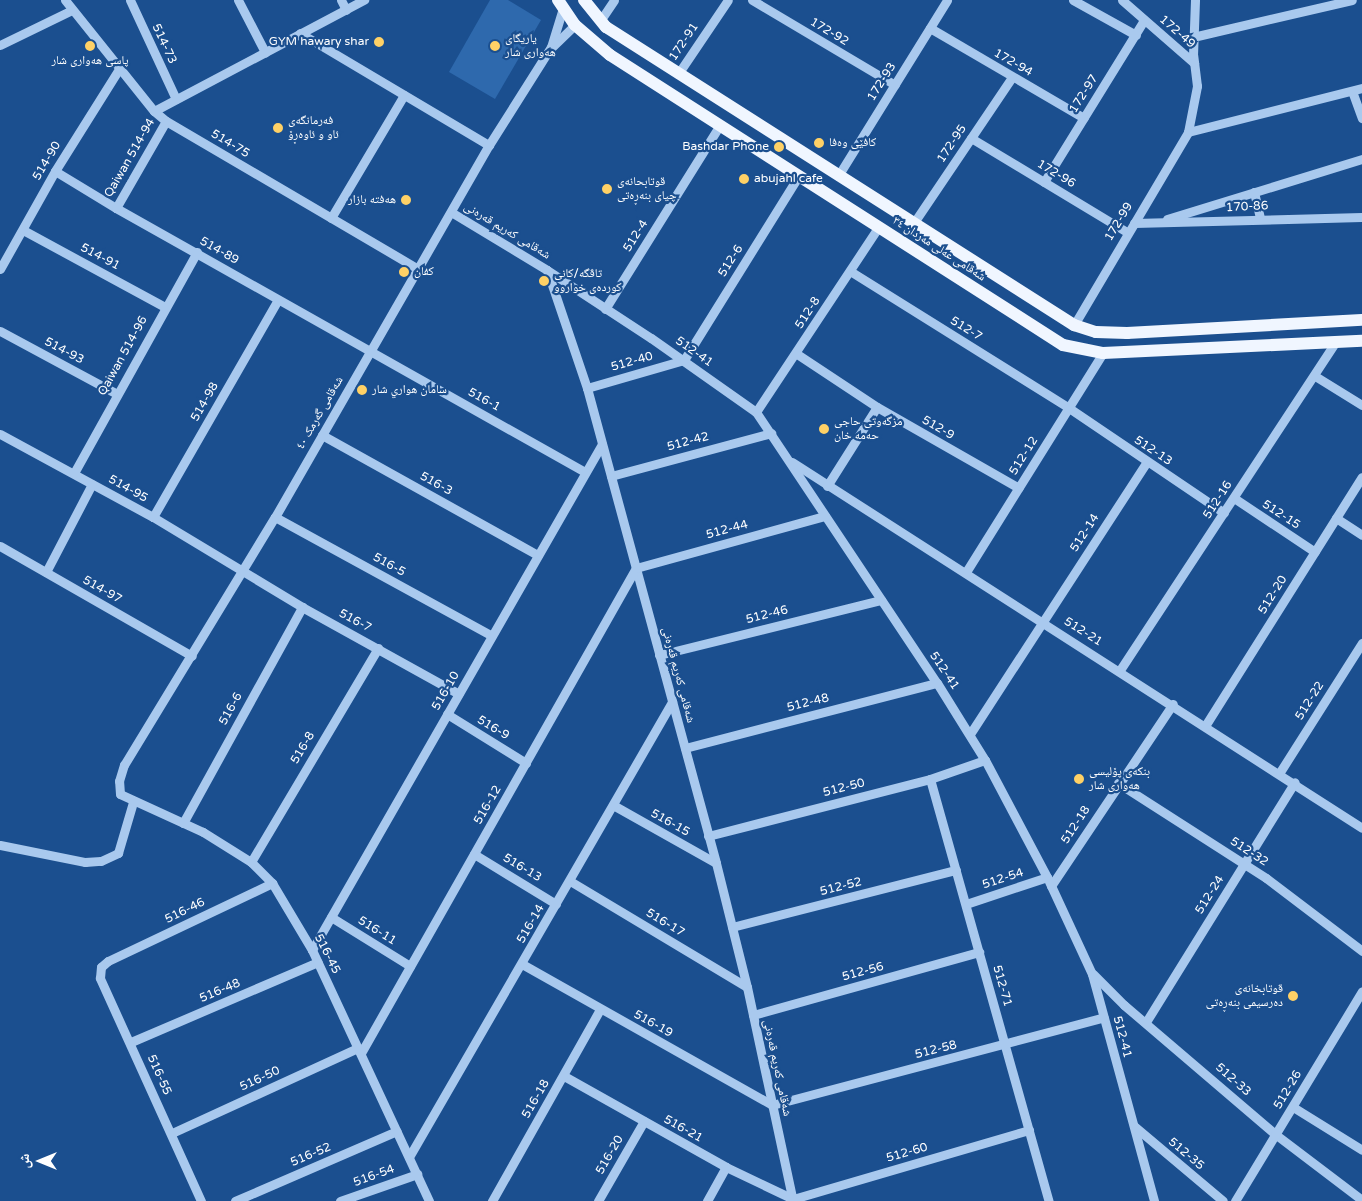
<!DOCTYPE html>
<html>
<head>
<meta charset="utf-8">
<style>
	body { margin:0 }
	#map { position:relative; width:1362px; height:1201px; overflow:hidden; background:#1b4f8f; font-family:"Varela Round","Noto Naskh Arabic",sans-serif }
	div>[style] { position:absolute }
	.green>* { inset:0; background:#2e69ad }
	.minor>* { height:9px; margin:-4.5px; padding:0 4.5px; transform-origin:4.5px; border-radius:4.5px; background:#a9c9ee }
	.major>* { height:12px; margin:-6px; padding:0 6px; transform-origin:6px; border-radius:6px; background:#f0f6ff }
	.dots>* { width:14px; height:14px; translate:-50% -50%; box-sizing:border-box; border:2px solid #1b4f8f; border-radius:50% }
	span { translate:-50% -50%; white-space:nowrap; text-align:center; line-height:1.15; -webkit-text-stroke:4.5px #1b4f8f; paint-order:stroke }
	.street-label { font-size:12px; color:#fff }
	.poi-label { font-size:12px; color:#fff }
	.left { translate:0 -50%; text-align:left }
	.right { translate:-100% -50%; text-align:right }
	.north { position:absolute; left:15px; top:1136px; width:50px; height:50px; -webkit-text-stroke:4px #1b4f8f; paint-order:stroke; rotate:270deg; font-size:14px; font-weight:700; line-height:20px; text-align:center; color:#fff }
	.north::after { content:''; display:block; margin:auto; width:18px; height:22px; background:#fff; clip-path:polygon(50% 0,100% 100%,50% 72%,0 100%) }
</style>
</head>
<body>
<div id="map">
	<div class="green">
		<i style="clip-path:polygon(490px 0,508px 0,541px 20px,495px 99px,449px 72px)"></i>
	</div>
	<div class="minor">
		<i style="left:65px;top:0;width:142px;rotate:51.3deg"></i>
		<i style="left:154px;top:111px;width:16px;rotate:40deg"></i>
		<i style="left:166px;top:121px;width:292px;rotate:30.4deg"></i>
		<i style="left:130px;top:0;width:109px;rotate:65.1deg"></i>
		<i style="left:238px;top:0;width:59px;rotate:62.6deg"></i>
		<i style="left:341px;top:0;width:11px;rotate:63deg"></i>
		<i style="left:752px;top:0;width:166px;rotate:30.7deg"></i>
		<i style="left:1073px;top:0;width:72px;rotate:29.1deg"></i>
		<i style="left:1122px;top:0;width:96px;rotate:41.2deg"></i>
		<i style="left:600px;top:21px;width:25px;rotate:-56deg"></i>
		<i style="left:930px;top:28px;width:178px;rotate:30.3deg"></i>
		<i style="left:300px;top:33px;width:220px;rotate:30.7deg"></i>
		<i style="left:1193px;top:37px;width:163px;rotate:-13.1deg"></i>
		<i style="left:0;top:45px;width:80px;rotate:-25.9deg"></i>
		<i style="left:552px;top:47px;width:32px;rotate:-44deg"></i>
		<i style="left:678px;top:74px;width:89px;rotate:-56deg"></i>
		<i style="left:1352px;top:91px;width:29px;rotate:70deg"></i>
		<i style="left:154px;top:111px;width:238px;rotate:-27.9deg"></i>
		<i style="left:1188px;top:132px;width:179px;rotate:-14.2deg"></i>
		<i style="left:971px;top:138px;width:182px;rotate:31.1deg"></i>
		<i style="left:55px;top:171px;width:71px;rotate:31.2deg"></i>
		<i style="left:116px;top:208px;width:538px;rotate:29.38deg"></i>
		<i style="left:838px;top:176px;width:207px;rotate:-58.2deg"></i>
		<i style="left:1044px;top:182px;width:190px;rotate:-58.3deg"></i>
		<i style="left:1254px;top:192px;width:27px;rotate:77deg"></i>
		<i style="left:116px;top:208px;width:100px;rotate:-60.1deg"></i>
		<i style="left:451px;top:212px;width:112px;rotate:31.1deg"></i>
		<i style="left:547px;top:270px;width:125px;rotate:71.3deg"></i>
		<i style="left:587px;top:388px;width:492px;rotate:74.8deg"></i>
		<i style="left:716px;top:863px;width:128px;rotate:76deg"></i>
		<i style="left:747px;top:987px;width:219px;rotate:77.9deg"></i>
		<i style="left:331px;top:218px;width:143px;rotate:-59.3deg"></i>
		<i style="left:1167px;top:219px;width:204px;rotate:-17.1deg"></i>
		<i style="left:1134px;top:223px;width:228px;rotate:-1.5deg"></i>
		<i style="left:913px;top:224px;width:177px;rotate:-56deg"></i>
		<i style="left:23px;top:230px;width:162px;rotate:28.5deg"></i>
		<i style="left:0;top:269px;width:112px;rotate:-60.7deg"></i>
		<i style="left:55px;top:171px;width:120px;rotate:-57.9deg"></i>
		<i style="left:547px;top:270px;width:124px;rotate:33.2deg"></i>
		<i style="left:651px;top:338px;width:128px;rotate:35.2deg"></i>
		<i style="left:756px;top:412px;width:326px;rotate:56.3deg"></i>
		<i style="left:937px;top:683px;width:91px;rotate:58.1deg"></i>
		<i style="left:985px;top:760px;width:132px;rotate:62.1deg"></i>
		<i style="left:1047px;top:877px;width:107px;rotate:65.1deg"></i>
		<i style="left:1092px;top:974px;width:235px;rotate:74.7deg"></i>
		<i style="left:850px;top:271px;width:258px;rotate:32deg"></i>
		<i style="left:1069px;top:408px;width:187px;rotate:34.1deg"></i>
		<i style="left:605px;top:309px;width:217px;rotate:-58deg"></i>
		<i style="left:1074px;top:325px;width:224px;rotate:-59.4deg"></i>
		<i style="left:1188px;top:132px;width:47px;rotate:-78.9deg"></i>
		<i style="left:1197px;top:86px;width:31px;rotate:-97deg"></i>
		<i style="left:1193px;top:55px;width:55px;rotate:-87.9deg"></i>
		<i style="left:0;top:331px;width:133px;rotate:28.3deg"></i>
		<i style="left:797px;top:354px;width:96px;rotate:33.5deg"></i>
		<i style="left:877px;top:407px;width:163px;rotate:29.7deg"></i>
		<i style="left:1315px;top:376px;width:55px;rotate:31.7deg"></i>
		<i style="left:587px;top:388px;width:101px;rotate:-16.1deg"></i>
		<i style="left:684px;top:360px;width:218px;rotate:-58.1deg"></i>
		<i style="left:756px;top:412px;width:223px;rotate:-56.5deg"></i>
		<i style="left:0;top:434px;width:174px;rotate:28.5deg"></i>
		<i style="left:153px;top:517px;width:174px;rotate:31.1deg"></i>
		<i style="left:302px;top:607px;width:179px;rotate:29deg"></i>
		<i style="left:322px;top:435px;width:247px;rotate:29.1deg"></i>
		<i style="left:792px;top:462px;width:677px;rotate:32.7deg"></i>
		<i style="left:74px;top:473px;width:253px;rotate:-60.9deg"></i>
		<i style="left:611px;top:476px;width:166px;rotate:-15deg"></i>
		<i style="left:827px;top:486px;width:93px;rotate:-57.7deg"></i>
		<i style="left:1234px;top:498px;width:97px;rotate:33.7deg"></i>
		<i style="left:153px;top:517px;width:250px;rotate:-60.1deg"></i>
		<i style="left:275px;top:517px;width:247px;rotate:28.7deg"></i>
		<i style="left:1336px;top:518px;width:31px;rotate:33deg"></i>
		<i style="left:0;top:546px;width:221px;rotate:29.8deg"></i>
		<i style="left:46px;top:572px;width:99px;rotate:-62.4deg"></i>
		<i style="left:966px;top:572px;width:258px;rotate:-58deg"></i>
		<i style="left:659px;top:655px;width:229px;rotate:-13.9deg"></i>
		<i style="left:1120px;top:670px;width:391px;rotate:-56.7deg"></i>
		<i style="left:447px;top:714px;width:93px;rotate:31.8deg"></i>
		<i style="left:1205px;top:726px;width:294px;rotate:-57.8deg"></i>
		<i style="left:970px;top:734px;width:325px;rotate:-57deg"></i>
		<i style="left:685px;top:748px;width:260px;rotate:-14.5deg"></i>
		<i style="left:1280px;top:772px;width:153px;rotate:-57.6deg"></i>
		<i style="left:930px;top:779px;width:438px;rotate:74.3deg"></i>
		<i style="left:1118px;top:783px;width:176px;rotate:32.7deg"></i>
		<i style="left:1266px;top:878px;width:121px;rotate:37.2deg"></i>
		<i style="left:613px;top:805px;width:118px;rotate:29.4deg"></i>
		<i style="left:183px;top:823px;width:247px;rotate:-61.1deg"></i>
		<i style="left:708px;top:836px;width:229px;rotate:-14.4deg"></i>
		<i style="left:930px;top:779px;width:58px;rotate:-19.1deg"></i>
		<i style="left:0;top:845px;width:87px;rotate:11.3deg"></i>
		<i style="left:85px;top:862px;width:16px;rotate:-4deg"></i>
		<i style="left:101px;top:861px;width:19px;rotate:-25deg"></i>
		<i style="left:118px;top:853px;width:53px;rotate:-73.6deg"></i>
		<i style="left:474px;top:854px;width:96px;rotate:31.4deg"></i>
		<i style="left:251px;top:862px;width:249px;rotate:-59.3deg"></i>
		<i style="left:570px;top:881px;width:206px;rotate:30.9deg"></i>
		<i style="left:1051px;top:886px;width:219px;rotate:-56.2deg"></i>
		<i style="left:966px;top:904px;width:85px;rotate:-18.4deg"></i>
		<i style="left:331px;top:917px;width:93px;rotate:31.8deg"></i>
		<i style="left:732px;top:927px;width:231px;rotate:-14.3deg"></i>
		<i style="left:312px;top:950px;width:583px;rotate:-60.18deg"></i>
		<i style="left:522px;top:964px;width:287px;rotate:29.4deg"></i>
		<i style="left:772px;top:1105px;width:343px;rotate:-14.8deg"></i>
		<i style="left:1093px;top:974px;width:44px;rotate:45deg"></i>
		<i style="left:1124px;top:1005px;width:199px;rotate:40.5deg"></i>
		<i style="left:1275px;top:1134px;width:109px;rotate:37.2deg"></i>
		<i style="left:753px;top:1015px;width:235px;rotate:-15.6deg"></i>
		<i style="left:1146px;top:1022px;width:282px;rotate:-58.2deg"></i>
		<i style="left:131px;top:1042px;width:203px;rotate:-23.2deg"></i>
		<i style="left:361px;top:1053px;width:558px;rotate:-60.45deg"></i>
		<i style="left:636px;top:568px;width:196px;rotate:-15.4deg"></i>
		<i style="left:564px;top:1076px;width:186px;rotate:29.3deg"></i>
		<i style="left:726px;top:1167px;width:74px;rotate:25.5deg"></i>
		<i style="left:793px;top:1199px;width:246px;rotate:-16.3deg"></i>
		<i style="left:1293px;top:1107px;width:81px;rotate:31.9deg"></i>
		<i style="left:1134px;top:1126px;width:116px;rotate:40.1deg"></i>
		<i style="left:172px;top:1133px;width:205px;rotate:-24.6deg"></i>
		<i style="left:409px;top:1157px;width:526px;rotate:-59.97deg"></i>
		<i style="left:201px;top:1201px;width:245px;rotate:-114.4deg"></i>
		<i style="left:100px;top:978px;width:11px;rotate:-85deg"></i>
		<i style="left:101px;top:967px;width:9px;rotate:-41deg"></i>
		<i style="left:108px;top:961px;width:182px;rotate:-25.4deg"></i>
		<i style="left:235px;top:1201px;width:176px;rotate:-23.4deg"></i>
		<i style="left:340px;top:1201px;width:82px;rotate:-19.3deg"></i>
		<i style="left:429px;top:1201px;width:277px;rotate:-115deg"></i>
		<i style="left:312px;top:950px;width:78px;rotate:-120.8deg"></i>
		<i style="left:272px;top:883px;width:30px;rotate:-135deg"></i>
		<i style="left:251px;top:862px;width:57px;rotate:-148deg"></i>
		<i style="left:203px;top:832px;width:91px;rotate:-155.4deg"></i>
		<i style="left:120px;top:794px;width:13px;rotate:-94deg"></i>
		<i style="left:119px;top:781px;width:17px;rotate:-73deg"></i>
		<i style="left:124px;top:765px;width:290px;rotate:-58.7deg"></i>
		<i style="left:275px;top:517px;width:429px;rotate:-60.1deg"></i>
		<i style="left:489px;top:145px;width:116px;rotate:-57.7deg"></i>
		<i style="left:551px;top:47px;width:41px;rotate:-72.9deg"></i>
		<i style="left:492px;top:1201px;width:220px;rotate:-60.6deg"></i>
		<i style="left:598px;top:1201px;width:92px;rotate:-60.1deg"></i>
		<i style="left:707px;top:1201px;width:39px;rotate:-61deg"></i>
		<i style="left:1235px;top:1201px;width:245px;rotate:-58.8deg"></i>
	</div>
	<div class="major">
		<i style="left:558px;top:0;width:30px;rotate:56deg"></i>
		<i style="left:575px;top:25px;width:46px;rotate:40.6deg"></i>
		<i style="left:610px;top:55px;width:538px;rotate:32.63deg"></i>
		<i style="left:1063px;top:345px;width:41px;rotate:11.3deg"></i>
		<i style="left:1103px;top:353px;width:259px;rotate:-2.7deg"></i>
		<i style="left:584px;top:0;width:35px;rotate:51deg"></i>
		<i style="left:606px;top:27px;width:555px;rotate:32.49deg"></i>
		<i style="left:1074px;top:325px;width:23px;rotate:18deg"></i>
		<i style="left:1096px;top:332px;width:31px;rotate:2deg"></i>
		<i style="left:1127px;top:333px;width:235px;rotate:-3.2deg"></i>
	</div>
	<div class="dots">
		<i style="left:379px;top:42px;background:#ffd166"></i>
		<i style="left:90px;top:46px;background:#ffd166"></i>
		<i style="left:495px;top:46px;background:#ffd166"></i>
		<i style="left:278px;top:128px;background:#ffd166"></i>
		<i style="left:819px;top:143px;background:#ffd166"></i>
		<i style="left:779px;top:147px;background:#ffd166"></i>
		<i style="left:744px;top:179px;background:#ffd166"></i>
		<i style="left:607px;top:189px;background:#ffd166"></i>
		<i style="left:406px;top:200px;background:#ffd166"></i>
		<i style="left:404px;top:272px;background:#ffd166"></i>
		<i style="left:544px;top:281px;background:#ffd166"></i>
		<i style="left:362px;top:390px;background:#ffd166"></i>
		<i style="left:824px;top:429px;background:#ffd166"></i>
		<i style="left:1079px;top:779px;background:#ffd166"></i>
		<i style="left:1293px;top:996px;background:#ffd166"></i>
	</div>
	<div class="street-label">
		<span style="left:829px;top:32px;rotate:31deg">172-92</span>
		<span style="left:1177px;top:32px;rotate:41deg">172-49</span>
		<span style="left:684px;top:42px;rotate:-56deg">172-91</span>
		<span style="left:164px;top:44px;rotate:65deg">514-73</span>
		<span style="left:1013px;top:63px;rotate:30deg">172-94</span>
		<span style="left:882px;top:82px;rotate:-58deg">172-93</span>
		<span style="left:1084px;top:94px;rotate:-58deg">172-97</span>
		<span style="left:230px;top:144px;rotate:31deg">514-75</span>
		<span style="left:952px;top:144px;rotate:-56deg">172-95</span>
		<span style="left:130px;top:158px;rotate:-60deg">Qaiwan 514-94</span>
		<span style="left:47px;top:161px;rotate:-59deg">514-90</span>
		<span style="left:1056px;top:174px;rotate:31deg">172-96</span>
		<span style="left:1247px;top:207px;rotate:-3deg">170-86</span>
		<span style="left:1119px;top:222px;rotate:-59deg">172-99</span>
		<span style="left:507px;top:231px;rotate:31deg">شەقامی کەریم قەرەنی</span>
		<span style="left:636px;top:236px;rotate:-58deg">512-4</span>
		<span style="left:939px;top:249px;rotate:33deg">شەقامی عەلی مەردان ٣٤</span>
		<span style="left:219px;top:251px;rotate:30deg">514-89</span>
		<span style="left:100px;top:257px;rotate:28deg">514-91</span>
		<span style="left:731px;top:261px;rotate:-58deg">512-6</span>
		<span style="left:808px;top:313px;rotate:-57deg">512-8</span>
		<span style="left:966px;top:329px;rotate:32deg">512-7</span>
		<span style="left:64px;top:351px;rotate:28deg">514-93</span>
		<span style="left:694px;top:352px;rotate:35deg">512-41</span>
		<span style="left:123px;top:356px;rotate:-61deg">Qaiwan 514-96</span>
		<span style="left:632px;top:362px;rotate:-16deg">512-40</span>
		<span style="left:484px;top:400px;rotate:29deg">516-1</span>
		<span style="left:205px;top:402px;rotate:-60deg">514-98</span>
		<span style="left:320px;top:413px;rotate:-60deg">شەقامی گەرمک ٤٠</span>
		<span style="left:938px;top:428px;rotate:30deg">512-9</span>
		<span style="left:688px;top:442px;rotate:-15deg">512-42</span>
		<span style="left:1153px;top:451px;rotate:34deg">512-13</span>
		<span style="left:1024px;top:456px;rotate:-58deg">512-12</span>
		<span style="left:436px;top:484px;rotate:29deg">516-3</span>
		<span style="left:128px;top:489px;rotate:29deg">514-95</span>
		<span style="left:1218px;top:500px;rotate:-57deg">512-16</span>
		<span style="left:1281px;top:515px;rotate:33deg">512-15</span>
		<span style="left:727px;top:530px;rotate:-15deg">512-44</span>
		<span style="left:1085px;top:533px;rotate:-57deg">512-14</span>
		<span style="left:389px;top:565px;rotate:29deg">516-5</span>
		<span style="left:102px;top:590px;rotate:30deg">514-97</span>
		<span style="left:1273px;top:595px;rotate:-58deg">512-20</span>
		<span style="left:767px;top:615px;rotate:-14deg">512-46</span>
		<span style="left:355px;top:621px;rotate:28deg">516-7</span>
		<span style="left:1083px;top:632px;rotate:32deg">512-21</span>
		<span style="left:944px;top:671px;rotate:56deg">512-41</span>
		<span style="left:678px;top:675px;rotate:75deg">شەقامی کەریم قەرەنی</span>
		<span style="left:446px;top:691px;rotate:-60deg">516-10</span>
		<span style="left:1310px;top:701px;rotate:-58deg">512-22</span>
		<span style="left:808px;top:703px;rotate:-14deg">512-48</span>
		<span style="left:231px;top:709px;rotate:-61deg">516-6</span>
		<span style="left:493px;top:728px;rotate:31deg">516-9</span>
		<span style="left:303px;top:748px;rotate:-59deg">516-8</span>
		<span style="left:844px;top:788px;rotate:-14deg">512-50</span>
		<span style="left:488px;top:805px;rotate:-60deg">516-12</span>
		<span style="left:670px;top:823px;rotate:29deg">516-15</span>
		<span style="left:1076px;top:825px;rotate:-57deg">512-18</span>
		<span style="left:1249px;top:852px;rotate:33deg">512-32</span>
		<span style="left:522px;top:868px;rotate:31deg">516-13</span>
		<span style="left:1003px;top:879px;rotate:-18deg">512-54</span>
		<span style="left:841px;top:887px;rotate:-14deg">512-52</span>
		<span style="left:1210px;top:895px;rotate:-58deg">512-24</span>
		<span style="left:185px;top:911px;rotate:-26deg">516-46</span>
		<span style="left:665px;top:923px;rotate:31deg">516-17</span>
		<span style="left:531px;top:924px;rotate:-60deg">516-14</span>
		<span style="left:377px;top:931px;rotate:32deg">516-11</span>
		<span style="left:327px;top:954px;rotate:63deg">516-45</span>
		<span style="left:863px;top:972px;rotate:-15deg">512-56</span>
		<span style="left:1002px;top:986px;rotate:74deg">512-71</span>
		<span style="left:220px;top:991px;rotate:-23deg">516-48</span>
		<span style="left:653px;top:1024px;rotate:29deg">516-19</span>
		<span style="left:1122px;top:1037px;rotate:75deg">512-41</span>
		<span style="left:936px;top:1050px;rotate:-14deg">512-58</span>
		<span style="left:777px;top:1068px;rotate:78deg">شەقامی کەریم قەرەنی</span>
		<span style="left:159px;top:1075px;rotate:66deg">516-55</span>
		<span style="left:260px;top:1079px;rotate:-25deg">516-50</span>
		<span style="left:1233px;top:1080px;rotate:41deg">512-33</span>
		<span style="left:1288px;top:1090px;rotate:-59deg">512-26</span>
		<span style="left:536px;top:1099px;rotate:-60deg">516-18</span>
		<span style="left:683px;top:1129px;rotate:29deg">516-21</span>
		<span style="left:907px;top:1153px;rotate:-16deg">512-60</span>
		<span style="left:1186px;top:1154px;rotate:40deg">512-35</span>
		<span style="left:311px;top:1155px;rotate:-23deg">516-52</span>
		<span style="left:610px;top:1155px;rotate:-60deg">516-20</span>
		<span style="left:374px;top:1176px;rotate:-20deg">516-54</span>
	</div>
	<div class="poi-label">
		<span class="left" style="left:505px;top:46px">یاریگای<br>هەواری شار</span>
		<span class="right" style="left:369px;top:42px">GYM hawary shar</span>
		<span style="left:90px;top:61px">پاسی هەواری شار</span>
		<span class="left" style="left:288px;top:128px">فەرمانگەی<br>ئاو و ئاوەڕۆ</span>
		<span class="left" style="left:829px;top:143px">کافێی وەفا</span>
		<span class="right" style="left:769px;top:147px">Bashdar Phone</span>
		<span class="left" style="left:754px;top:179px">abujahl cafe</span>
		<span class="left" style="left:617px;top:189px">قوتابحانەی<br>چیای بنەڕەتی</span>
		<span class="right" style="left:396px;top:200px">هەفتە بازار</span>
		<span class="left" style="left:414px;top:272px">كفان</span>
		<span class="left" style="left:554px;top:281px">تاڤگە/کانی<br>کوردەی خواروو</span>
		<span class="left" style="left:372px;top:390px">سامان هواري شار</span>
		<span class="left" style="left:834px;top:429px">مزگەوتی حاجی<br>حەمە خان</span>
		<span class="left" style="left:1089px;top:779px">بنکەی پۆلیسی<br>هەواری شار</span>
		<span class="right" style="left:1283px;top:996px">قوتابخانەی<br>دەرسیمی بنەڕەتی</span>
	</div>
	<div class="north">ش</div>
</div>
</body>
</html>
